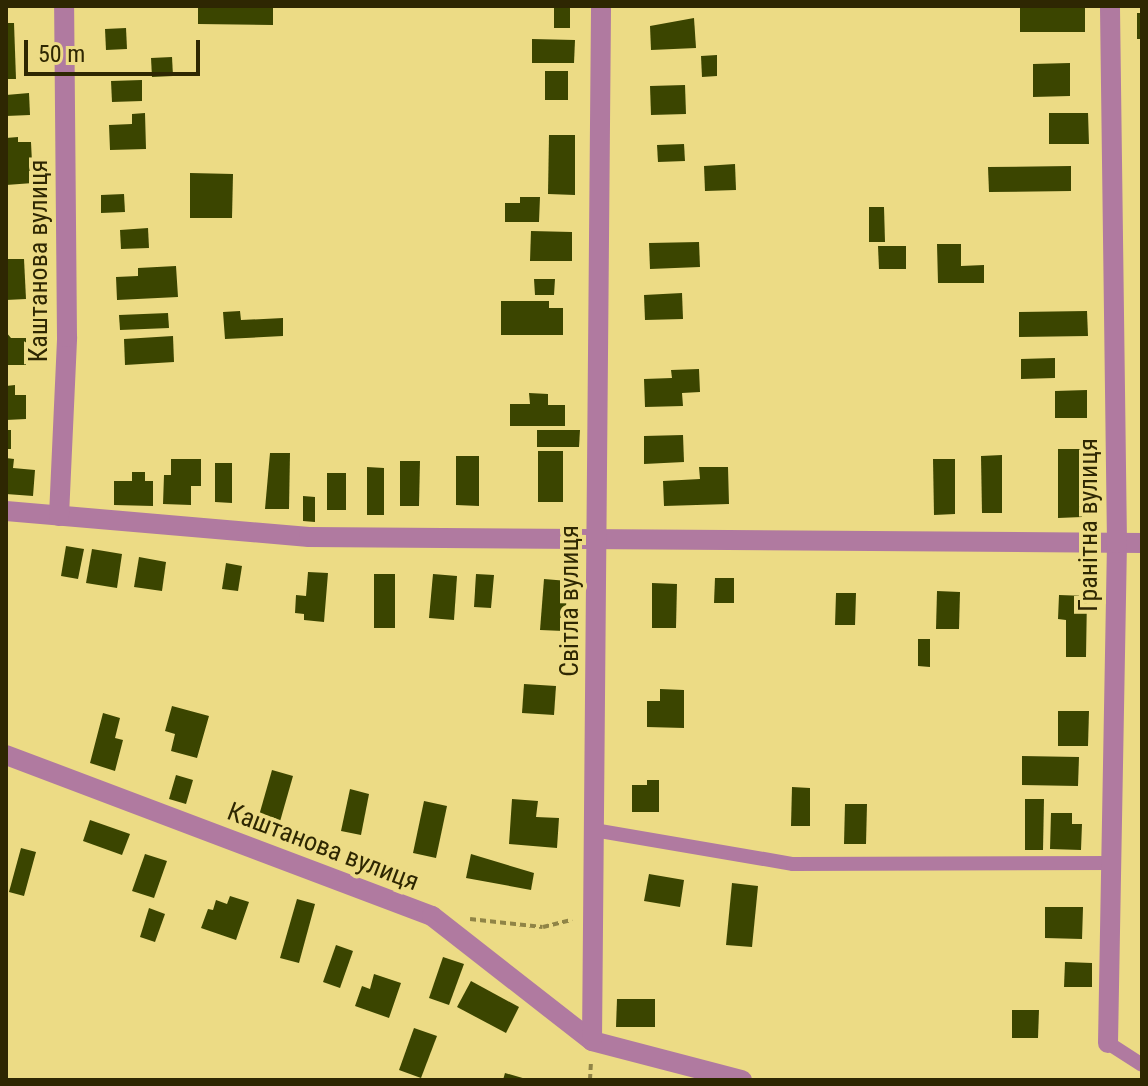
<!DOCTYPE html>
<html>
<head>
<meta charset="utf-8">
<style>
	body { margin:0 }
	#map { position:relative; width:1148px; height:1086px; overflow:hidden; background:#ecdb85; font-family:"Roboto Condensed",sans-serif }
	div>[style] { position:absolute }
	.building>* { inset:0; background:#3b4500 }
	.path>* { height:4px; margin-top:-2px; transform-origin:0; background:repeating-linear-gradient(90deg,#908446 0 6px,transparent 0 10px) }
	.service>* { height:14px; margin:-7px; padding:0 7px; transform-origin:7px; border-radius:7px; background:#b07aa0 }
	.minor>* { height:20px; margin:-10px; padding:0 10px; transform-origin:10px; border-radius:10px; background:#b07aa0 }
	span { translate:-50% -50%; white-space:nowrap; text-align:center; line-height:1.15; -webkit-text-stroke:8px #ecdb85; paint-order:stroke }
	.street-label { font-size:26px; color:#2e2702 }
	.frame { position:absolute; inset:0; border:8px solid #2e2702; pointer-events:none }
	.scale { position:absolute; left:24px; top:40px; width:176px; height:36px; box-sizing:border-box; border:4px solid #2e2702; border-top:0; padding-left:10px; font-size:24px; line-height:28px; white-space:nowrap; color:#2e2702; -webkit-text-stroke:6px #ecdb85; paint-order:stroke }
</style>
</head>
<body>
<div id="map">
	<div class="building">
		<i style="clip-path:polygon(198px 6px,273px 7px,273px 25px,198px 24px)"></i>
		<i style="clip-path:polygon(554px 6px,570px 6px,570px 28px,554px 28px)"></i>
		<i style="clip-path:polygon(1020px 6px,1085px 6px,1085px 32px,1020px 32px)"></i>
		<i style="clip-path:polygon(1137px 13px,1142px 13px,1142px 39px,1137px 39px)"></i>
		<i style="clip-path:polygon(694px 18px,696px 48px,651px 50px,650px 26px)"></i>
		<i style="clip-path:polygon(6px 23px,14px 23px,16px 79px,6px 79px)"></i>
		<i style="clip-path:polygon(126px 28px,127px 49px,106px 50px,105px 29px)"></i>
		<i style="clip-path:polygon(532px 39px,575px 40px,574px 63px,532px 63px)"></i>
		<i style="clip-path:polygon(717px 55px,717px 76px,702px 77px,701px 56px)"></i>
		<i style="clip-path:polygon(172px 57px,173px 76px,152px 77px,151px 58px)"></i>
		<i style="clip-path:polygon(1070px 63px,1070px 96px,1033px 97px,1033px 64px)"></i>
		<i style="clip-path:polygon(545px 71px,568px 71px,568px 100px,545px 100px)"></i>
		<i style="clip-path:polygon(142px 80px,142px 101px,112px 102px,111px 81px)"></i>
		<i style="clip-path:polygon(685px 85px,686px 114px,651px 115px,650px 86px)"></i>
		<i style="clip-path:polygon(29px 93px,30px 115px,6px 116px,6px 95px)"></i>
		<i style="clip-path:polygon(145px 113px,146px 149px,110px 150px,109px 125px,132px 124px,132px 114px)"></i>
		<i style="clip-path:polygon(1049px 113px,1088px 113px,1089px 144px,1049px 144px)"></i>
		<i style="clip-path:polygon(549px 135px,575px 135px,575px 195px,548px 194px)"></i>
		<i style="clip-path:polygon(18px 137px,18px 142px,31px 142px,33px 183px,6px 185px,6px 138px)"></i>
		<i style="clip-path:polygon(684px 144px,685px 161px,658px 162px,657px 145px)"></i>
		<i style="clip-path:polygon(735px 164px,736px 190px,705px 191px,704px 166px)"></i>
		<i style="clip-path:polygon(1071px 166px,1071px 191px,989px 192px,988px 167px)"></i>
		<i style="clip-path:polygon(190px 173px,233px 174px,232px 218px,190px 218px)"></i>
		<i style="clip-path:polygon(124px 194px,125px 212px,101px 213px,101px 195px)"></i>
		<i style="clip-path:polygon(520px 197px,540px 197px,539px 222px,505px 222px,505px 203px,520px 203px)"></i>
		<i style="clip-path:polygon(869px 207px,884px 207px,885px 242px,869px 242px)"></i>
		<i style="clip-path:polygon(148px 228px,149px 248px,121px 249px,120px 230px)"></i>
		<i style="clip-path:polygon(531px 231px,572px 232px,572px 261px,530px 261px)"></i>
		<i style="clip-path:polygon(699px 242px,700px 267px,650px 269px,649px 243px)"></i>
		<i style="clip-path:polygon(937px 244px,961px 244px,961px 266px,984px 265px,984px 283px,938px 283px)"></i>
		<i style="clip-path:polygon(878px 246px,906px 246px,906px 269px,879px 269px)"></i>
		<i style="clip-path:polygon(6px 259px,24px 259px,26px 299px,6px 300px)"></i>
		<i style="clip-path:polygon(176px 266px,178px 297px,117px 300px,116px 277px,138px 276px,138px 268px)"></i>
		<i style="clip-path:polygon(534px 279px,555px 279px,554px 295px,535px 295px)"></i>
		<i style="clip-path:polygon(682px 293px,683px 319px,645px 320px,644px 295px)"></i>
		<i style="clip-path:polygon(501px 301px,549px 301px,549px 308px,563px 308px,563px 335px,501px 335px)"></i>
		<i style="clip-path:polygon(240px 311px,241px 320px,283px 318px,283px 336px,225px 339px,223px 312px)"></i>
		<i style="clip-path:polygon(1087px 311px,1088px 336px,1019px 337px,1019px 312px)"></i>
		<i style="clip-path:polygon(168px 313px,169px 328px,120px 330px,119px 315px)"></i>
		<i style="clip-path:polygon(6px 332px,11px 338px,26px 338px,26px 365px,6px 365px)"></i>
		<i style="clip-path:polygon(173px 336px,174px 362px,125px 365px,124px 339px)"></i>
		<i style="clip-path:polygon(1055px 358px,1055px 378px,1021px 379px,1021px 359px)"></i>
		<i style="clip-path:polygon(699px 369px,700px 392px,682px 393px,683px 406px,645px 407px,644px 379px,672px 378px,671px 370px)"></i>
		<i style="clip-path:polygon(15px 385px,15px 395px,26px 395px,26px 419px,6px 420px,6px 386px)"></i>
		<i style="clip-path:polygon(1087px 390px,1087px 418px,1055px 418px,1055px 391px)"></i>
		<i style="clip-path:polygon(529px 393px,548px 394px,548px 405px,565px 405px,565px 426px,510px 426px,510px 404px,530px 404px)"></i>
		<i style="clip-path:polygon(6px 430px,11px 430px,11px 449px,6px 449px)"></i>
		<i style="clip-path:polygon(537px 430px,580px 430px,579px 447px,537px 447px)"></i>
		<i style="clip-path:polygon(683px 435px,684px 462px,644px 464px,644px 436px)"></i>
		<i style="clip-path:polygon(1058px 449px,1081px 449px,1082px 517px,1058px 518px)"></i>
		<i style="clip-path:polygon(538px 451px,563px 451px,563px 502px,538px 502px)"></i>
		<i style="clip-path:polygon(270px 453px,290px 453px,289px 509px,265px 509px)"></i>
		<i style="clip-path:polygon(1002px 455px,1002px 513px,982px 513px,981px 456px)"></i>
		<i style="clip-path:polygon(456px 456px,479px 456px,479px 506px,456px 505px)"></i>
		<i style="clip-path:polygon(6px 458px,14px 459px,13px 468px,35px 470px,33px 496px,6px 494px)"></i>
		<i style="clip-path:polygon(171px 459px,201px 459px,201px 486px,191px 486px,191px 505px,163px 504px,164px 475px,171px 475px)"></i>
		<i style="clip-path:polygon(933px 459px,955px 459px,955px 514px,934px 515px)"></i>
		<i style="clip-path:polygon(400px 461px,420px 461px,419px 506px,400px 506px)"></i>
		<i style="clip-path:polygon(215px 463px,232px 463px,232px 503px,215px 502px)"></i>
		<i style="clip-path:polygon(367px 467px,384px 468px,384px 515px,367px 515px)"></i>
		<i style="clip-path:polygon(699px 467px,728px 467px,729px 504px,664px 506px,663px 481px,700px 479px)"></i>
		<i style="clip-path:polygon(132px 472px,145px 472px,145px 481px,153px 481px,153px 506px,114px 505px,114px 481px,132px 481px)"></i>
		<i style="clip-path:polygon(327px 473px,346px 473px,346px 510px,327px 510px)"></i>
		<i style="clip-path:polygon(303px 496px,315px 497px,315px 522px,303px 521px)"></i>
		<i style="clip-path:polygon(66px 546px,84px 549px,78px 579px,61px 576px)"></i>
		<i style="clip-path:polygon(92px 549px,122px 554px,117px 588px,86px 583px)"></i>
		<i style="clip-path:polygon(139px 557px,166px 562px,162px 591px,134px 587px)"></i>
		<i style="clip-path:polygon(226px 563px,242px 566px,238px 591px,222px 589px)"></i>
		<i style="clip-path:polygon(308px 572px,328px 573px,324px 622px,304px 620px,304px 614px,295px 613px,296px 595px,306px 596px)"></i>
		<i style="clip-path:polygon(374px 574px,395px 574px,395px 628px,374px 628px)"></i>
		<i style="clip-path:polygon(433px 574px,457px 576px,454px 620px,429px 618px)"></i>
		<i style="clip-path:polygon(476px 574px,494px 575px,491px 608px,474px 607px)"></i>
		<i style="clip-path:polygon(715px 578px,734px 578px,734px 603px,714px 603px)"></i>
		<i style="clip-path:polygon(544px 579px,568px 581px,564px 631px,540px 630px)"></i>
		<i style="clip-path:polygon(652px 583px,677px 584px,676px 628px,652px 628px)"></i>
		<i style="clip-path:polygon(937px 591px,960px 592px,959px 629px,936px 629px)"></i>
		<i style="clip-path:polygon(836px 593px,856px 593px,855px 625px,835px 625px)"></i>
		<i style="clip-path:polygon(1059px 595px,1087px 596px,1086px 657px,1066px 657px,1066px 620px,1058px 619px)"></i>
		<i style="clip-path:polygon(918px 639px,930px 639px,930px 667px,918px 666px)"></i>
		<i style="clip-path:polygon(524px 684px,556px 686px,554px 715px,522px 713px)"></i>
		<i style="clip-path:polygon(660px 689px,684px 690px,684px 728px,647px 727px,647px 701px,660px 701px)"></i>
		<i style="clip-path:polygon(172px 706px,209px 716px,197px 758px,171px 751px,175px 734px,165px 731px)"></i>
		<i style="clip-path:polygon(1058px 711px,1089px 711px,1088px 746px,1058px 746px)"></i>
		<i style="clip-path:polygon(103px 713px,120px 718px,115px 738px,123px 740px,115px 771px,90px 763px)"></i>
		<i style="clip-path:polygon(1022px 756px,1079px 757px,1078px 786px,1022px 785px)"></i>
		<i style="clip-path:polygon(272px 770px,293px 776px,277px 832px,256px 826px)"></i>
		<i style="clip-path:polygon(176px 775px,193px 780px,186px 804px,169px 799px)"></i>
		<i style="clip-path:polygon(647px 780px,659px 780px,659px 812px,632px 812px,632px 785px,647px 785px)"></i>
		<i style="clip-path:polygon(792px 787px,810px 788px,810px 826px,791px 826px)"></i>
		<i style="clip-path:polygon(350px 789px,369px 794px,361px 835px,341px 831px)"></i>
		<i style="clip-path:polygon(512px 799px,538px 801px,536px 817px,559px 818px,557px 848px,509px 844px)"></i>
		<i style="clip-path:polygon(1025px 799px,1044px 799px,1043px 850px,1025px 850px)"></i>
		<i style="clip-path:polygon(424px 801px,447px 806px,436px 858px,413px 853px)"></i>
		<i style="clip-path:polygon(845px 804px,867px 804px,866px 844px,844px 844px)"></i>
		<i style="clip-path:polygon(1051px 813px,1072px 813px,1072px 824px,1082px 824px,1081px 850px,1050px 849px)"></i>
		<i style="clip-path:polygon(90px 820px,130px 834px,122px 855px,83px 841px)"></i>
		<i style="clip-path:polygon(21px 848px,36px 852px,24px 896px,9px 892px)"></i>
		<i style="clip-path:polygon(145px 854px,167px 861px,154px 898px,132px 891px)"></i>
		<i style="clip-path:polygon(471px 854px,534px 873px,531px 890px,466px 878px)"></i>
		<i style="clip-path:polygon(649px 874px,684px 880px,680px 907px,644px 901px)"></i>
		<i style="clip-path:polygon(732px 883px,758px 886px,752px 947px,726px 945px)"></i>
		<i style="clip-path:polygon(230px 896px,249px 902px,236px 940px,201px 928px,208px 909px,213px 910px,216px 900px,227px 904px)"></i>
		<i style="clip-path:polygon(297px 899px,315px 904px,299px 963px,280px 958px)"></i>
		<i style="clip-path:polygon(1045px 907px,1083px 907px,1082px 939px,1045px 938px)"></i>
		<i style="clip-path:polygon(149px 908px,165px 914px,155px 942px,140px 937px)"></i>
		<i style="clip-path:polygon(336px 945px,353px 951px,340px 988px,323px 982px)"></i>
		<i style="clip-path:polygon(443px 957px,464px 964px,449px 1005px,429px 998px)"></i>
		<i style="clip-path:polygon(1065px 962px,1092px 963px,1092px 987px,1064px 987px)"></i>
		<i style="clip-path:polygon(374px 974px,401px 983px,389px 1018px,355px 1006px,362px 986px,370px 989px)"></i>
		<i style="clip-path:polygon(471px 981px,519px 1007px,506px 1033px,457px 1007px)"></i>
		<i style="clip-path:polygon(617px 999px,655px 999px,655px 1027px,616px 1027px)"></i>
		<i style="clip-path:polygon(1012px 1010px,1039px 1010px,1038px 1038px,1012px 1038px)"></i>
		<i style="clip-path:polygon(414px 1028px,437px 1036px,421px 1078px,399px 1070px)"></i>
		<i style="clip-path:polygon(505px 1073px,526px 1079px,526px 1080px,503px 1080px)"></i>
	</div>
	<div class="path">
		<i style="left:470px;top:919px;width:73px;rotate:6.3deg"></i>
		<i style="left:543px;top:927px;width:30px;rotate:-14deg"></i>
		<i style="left:590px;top:1080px;width:18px;rotate:-87deg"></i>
	</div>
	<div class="service">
		<i style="left:594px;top:830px;width:202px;rotate:9.7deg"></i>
		<i style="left:793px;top:864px;width:318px;rotate:-0.2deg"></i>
		<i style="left:1108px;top:1043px;width:40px;rotate:32.9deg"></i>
	</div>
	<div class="minor">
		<i style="left:6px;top:511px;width:304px;rotate:4.9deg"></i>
		<i style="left:309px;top:537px;width:833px;rotate:0.41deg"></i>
		<i style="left:59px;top:516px;width:179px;rotate:-87.4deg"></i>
		<i style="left:67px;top:337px;width:331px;rotate:-90.5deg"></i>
		<i style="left:6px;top:755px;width:455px;rotate:20.7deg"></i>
		<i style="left:432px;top:916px;width:203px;rotate:38deg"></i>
		<i style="left:592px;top:1041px;width:155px;rotate:14.6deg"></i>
		<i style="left:592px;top:1041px;width:1035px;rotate:-89.5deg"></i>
		<i style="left:1108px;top:1043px;width:500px;rotate:-88.97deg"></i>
		<i style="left:1117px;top:543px;width:537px;rotate:-90.75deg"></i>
	</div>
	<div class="street-label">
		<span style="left:39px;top:261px;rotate:-90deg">Каштанова вулиця</span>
		<span style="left:1089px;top:525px;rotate:-90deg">Гранітна вулиця</span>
		<span style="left:570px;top:601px;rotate:-90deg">Світла вулиця</span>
		<span style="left:323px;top:847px;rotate:21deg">Каштанова вулиця</span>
	</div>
	<div class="frame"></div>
	<div class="scale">50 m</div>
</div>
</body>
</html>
